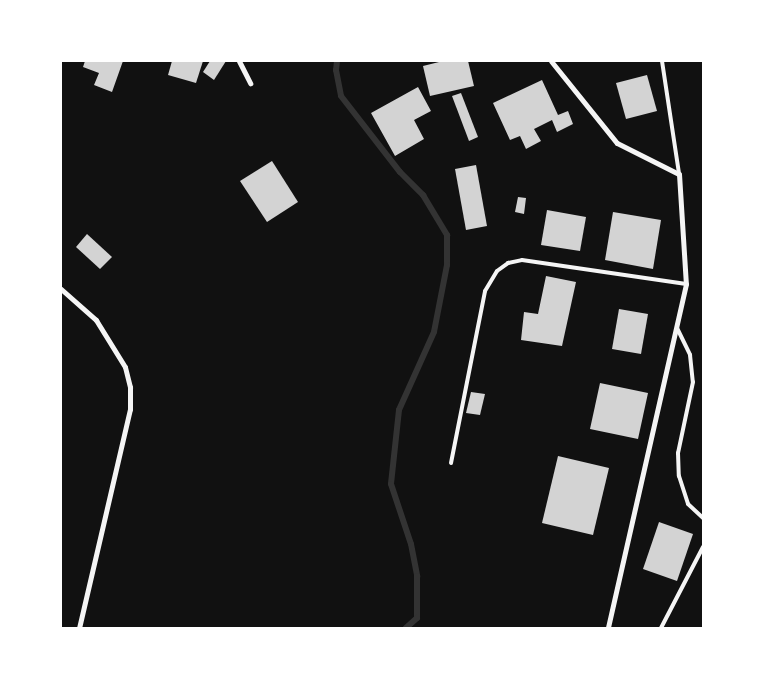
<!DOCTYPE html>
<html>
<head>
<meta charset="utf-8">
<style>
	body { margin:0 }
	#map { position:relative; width:764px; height:689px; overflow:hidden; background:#111; font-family:"Golos Text",sans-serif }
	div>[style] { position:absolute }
	.stream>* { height:6px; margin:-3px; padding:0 3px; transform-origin:3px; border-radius:3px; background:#333 }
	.building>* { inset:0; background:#d3d3d3 }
	.service>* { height:4px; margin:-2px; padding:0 2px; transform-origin:2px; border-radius:2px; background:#f5f5f5 }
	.minor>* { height:5px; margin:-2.5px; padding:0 2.5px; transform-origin:2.5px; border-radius:2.5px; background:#f5f5f5 }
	span { translate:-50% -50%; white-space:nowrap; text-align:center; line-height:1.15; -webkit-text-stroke:4px #fff; paint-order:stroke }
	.frame { position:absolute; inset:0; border:62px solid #fff; pointer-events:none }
</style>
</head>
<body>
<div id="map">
	<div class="stream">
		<i style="left:337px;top:61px;width:9px;rotate:96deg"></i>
		<i style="left:336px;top:70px;width:26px;rotate:79deg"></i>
		<i style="left:341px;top:96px;width:96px;rotate:52.2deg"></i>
		<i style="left:400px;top:172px;width:33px;rotate:45deg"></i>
		<i style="left:423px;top:195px;width:47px;rotate:59deg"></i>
		<i style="left:447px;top:235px;width:30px;rotate:90deg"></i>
		<i style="left:447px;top:265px;width:68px;rotate:101deg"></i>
		<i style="left:434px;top:332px;width:85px;rotate:114.2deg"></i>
		<i style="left:399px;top:410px;width:74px;rotate:96.2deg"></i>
		<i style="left:391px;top:484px;width:63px;rotate:71.6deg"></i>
		<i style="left:411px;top:544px;width:33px;rotate:79deg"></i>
		<i style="left:417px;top:576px;width:42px;rotate:90deg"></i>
		<i style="left:417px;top:618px;width:15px;rotate:138deg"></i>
	</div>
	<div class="building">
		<i style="clip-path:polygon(85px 61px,123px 61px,112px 92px,94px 85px,99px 73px,83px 67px)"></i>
		<i style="clip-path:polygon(172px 61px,203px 61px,196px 83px,168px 75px)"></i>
		<i style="clip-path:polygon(210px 61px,226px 61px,214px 80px,203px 72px)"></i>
		<i style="clip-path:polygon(443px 61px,468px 61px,474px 86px,430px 96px,423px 66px)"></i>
		<i style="clip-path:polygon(647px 75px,657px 111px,626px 119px,616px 83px)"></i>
		<i style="clip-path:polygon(542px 80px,558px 115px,568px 111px,573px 124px,557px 132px,552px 120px,534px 129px,541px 141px,526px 149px,520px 136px,510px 140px,493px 103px)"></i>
		<i style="clip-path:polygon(418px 87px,431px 111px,414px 120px,424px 139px,395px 156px,371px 113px)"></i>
		<i style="clip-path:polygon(461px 93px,478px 137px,469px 141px,452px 96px)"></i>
		<i style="clip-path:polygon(272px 161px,298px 202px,267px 222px,240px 181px)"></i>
		<i style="clip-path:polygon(476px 165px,487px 226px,466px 230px,455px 169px)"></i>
		<i style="clip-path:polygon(518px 197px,526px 198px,524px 214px,515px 212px)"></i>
		<i style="clip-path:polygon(547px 210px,586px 217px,580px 251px,541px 245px)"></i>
		<i style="clip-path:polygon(613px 212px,661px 220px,653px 269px,605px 260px)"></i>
		<i style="clip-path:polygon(87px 234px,112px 257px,100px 269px,76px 247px)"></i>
		<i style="clip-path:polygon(546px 276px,576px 282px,562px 346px,521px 340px,524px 312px,538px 314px)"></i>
		<i style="clip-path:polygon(619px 309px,648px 314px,641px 354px,612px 349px)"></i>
		<i style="clip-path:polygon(600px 383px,648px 393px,638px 439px,590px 429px)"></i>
		<i style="clip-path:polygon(471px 392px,485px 394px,480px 415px,466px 413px)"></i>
		<i style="clip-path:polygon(558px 456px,609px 468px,593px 535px,542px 523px)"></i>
		<i style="clip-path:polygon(659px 522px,693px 534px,677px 581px,643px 569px)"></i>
	</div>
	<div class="service">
		<i style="left:662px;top:61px;width:114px;rotate:81.4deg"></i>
		<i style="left:677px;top:328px;width:30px;rotate:64deg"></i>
		<i style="left:690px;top:355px;width:27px;rotate:84deg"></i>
		<i style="left:693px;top:382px;width:73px;rotate:101.9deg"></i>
		<i style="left:678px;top:453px;width:23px;rotate:88deg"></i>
		<i style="left:679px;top:476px;width:29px;rotate:72deg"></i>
		<i style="left:688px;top:504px;width:21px;rotate:43deg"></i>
		<i style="left:451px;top:463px;width:175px;rotate:-78.8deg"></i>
		<i style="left:485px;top:291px;width:23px;rotate:-59deg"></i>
		<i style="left:497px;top:271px;width:14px;rotate:-36deg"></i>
		<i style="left:508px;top:263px;width:14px;rotate:-12deg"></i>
		<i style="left:522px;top:260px;width:166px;rotate:8.3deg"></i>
		<i style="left:661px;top:628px;width:91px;rotate:-62.6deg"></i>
	</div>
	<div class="minor">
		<i style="left:239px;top:61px;width:25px;rotate:63deg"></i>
		<i style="left:551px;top:61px;width:105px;rotate:51.2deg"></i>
		<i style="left:617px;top:143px;width:69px;rotate:26.6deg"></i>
		<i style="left:679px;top:174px;width:110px;rotate:86.4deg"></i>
		<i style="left:686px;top:284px;width:353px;rotate:102.8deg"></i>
		<i style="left:61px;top:289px;width:47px;rotate:41.5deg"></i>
		<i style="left:96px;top:320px;width:55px;rotate:58.3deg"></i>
		<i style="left:125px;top:367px;width:21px;rotate:76deg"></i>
		<i style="left:130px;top:387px;width:22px;rotate:90deg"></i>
		<i style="left:130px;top:409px;width:225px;rotate:103.1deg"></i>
	</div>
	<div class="frame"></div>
</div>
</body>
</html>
